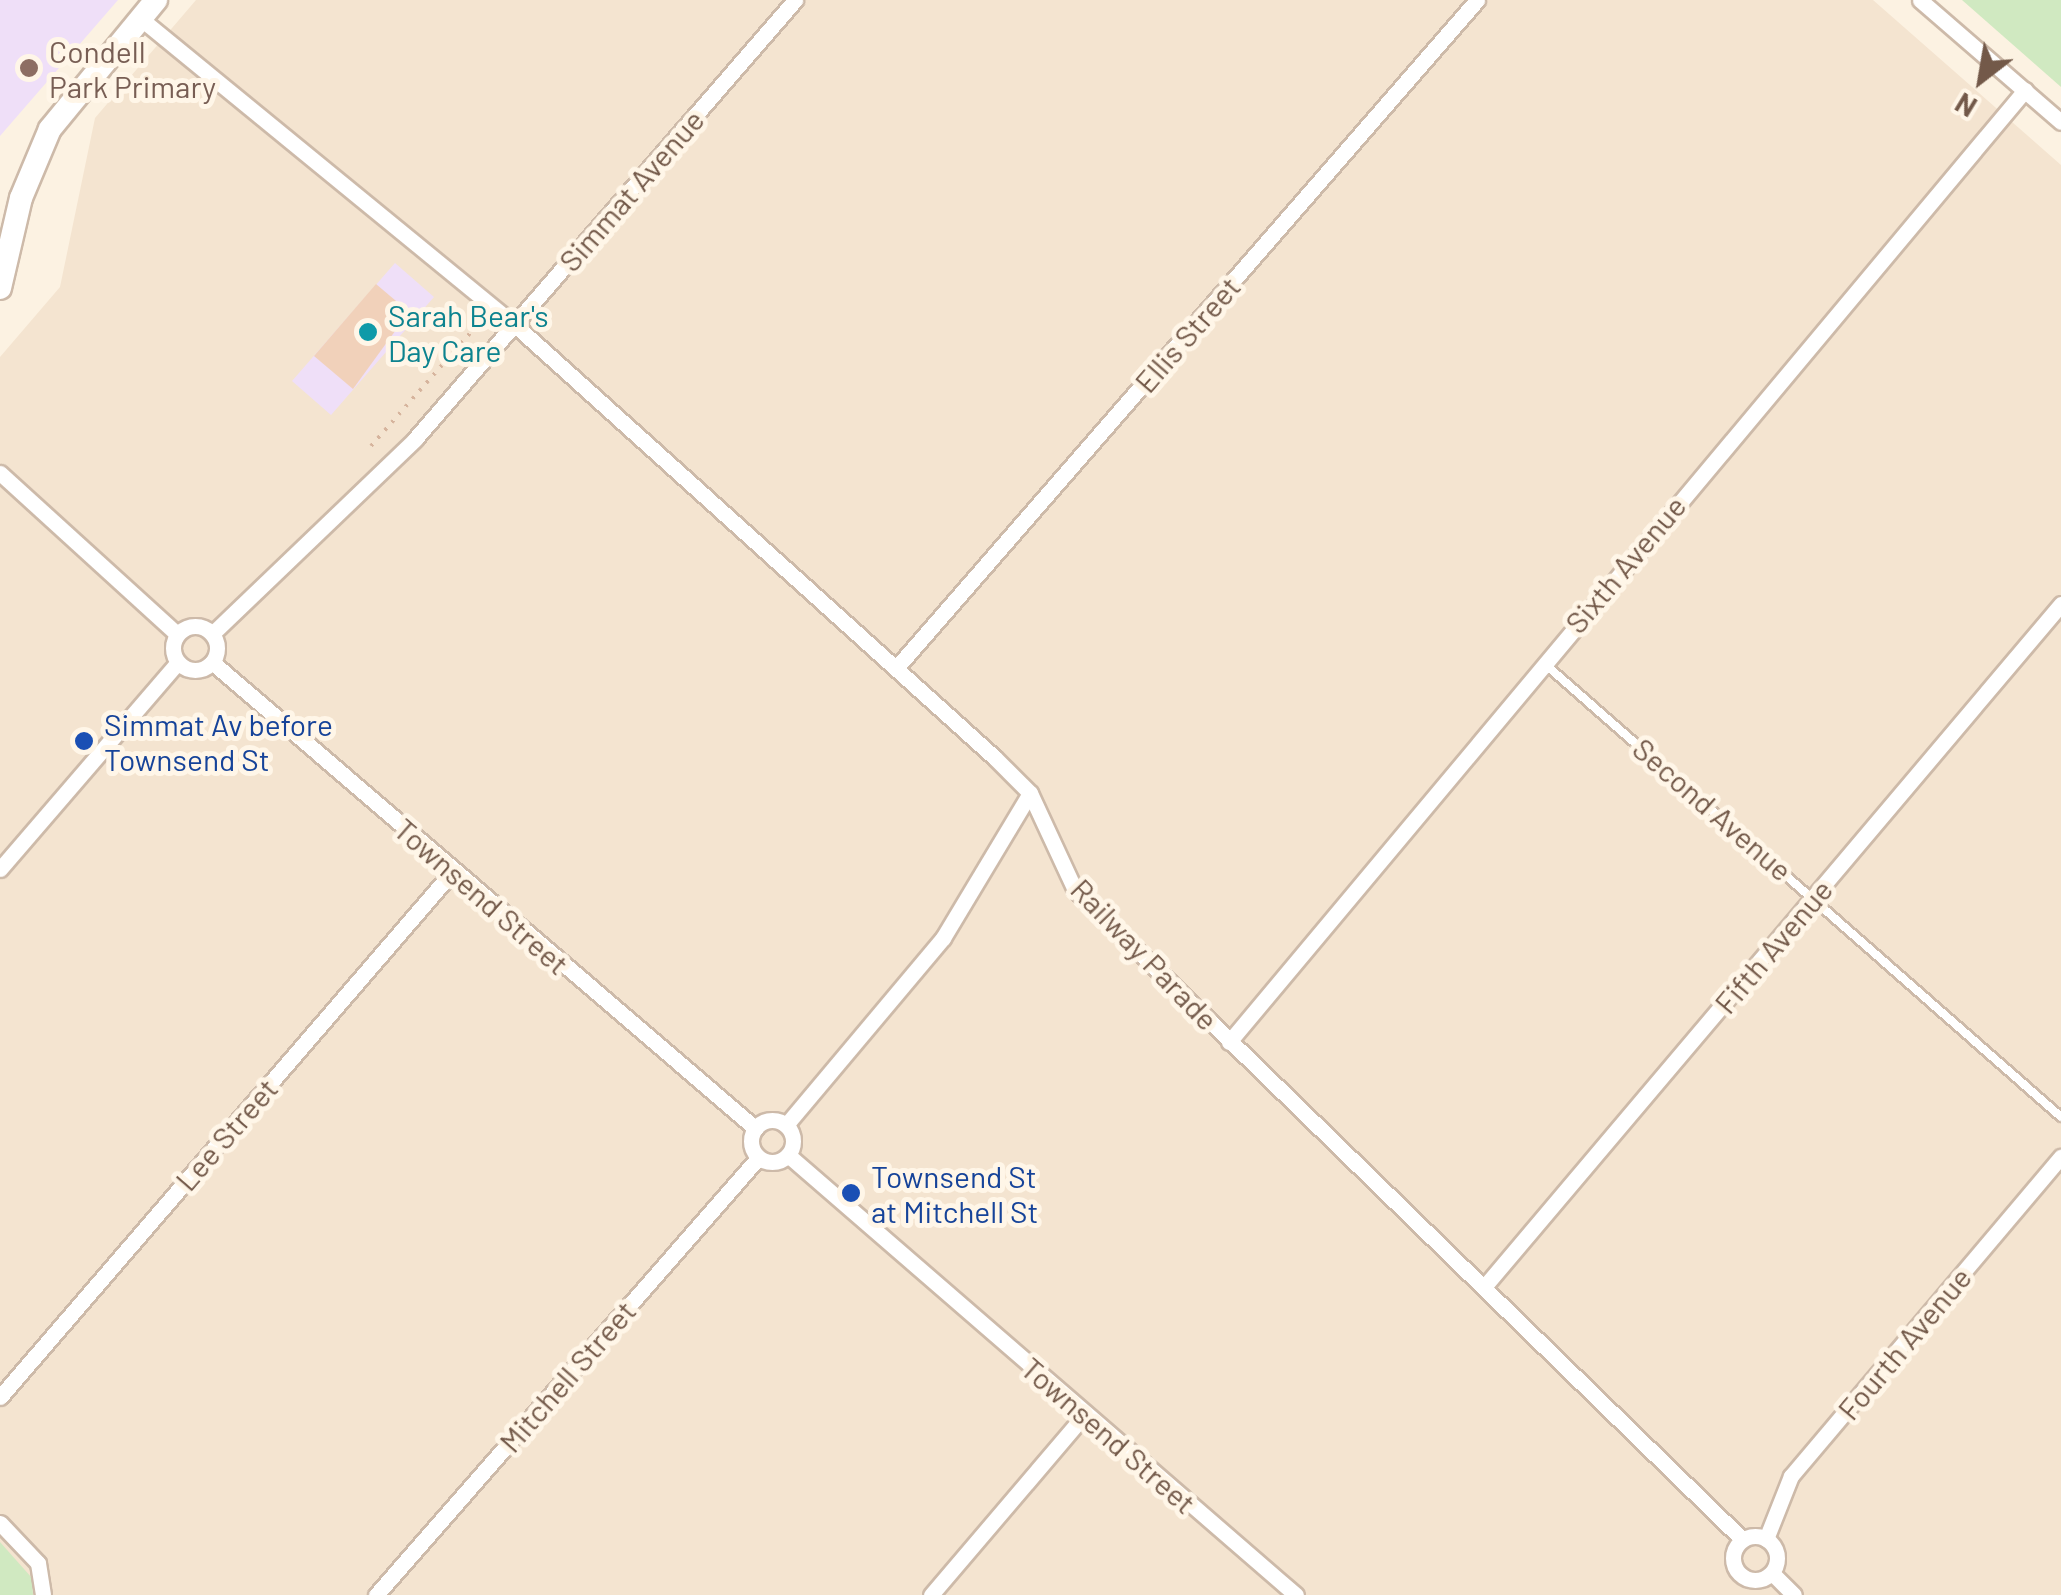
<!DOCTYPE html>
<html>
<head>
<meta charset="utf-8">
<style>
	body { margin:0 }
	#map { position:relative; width:2061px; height:1595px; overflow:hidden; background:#fcf2e2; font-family:Barlow,sans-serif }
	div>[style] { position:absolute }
	.residential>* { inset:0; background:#f4e4d0 }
	.education>* { inset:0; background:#efdff8 }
	.green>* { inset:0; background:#d0e9c1 }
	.building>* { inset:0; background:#f1d1ba }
	.path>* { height:4px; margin-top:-2px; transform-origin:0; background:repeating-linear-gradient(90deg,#d6b49d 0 2.5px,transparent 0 10.5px) }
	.roads { filter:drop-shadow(2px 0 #cdbaa9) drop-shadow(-2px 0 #cdbaa9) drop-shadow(0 2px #cdbaa9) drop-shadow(0 -2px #cdbaa9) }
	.lane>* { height:8px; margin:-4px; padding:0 4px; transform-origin:4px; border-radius:4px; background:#fff }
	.street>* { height:15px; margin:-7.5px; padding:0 7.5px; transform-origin:7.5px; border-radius:7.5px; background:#fff }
	.street>.ring { margin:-7.5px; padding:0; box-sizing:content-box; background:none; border:15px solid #fff; border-radius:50% }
	.secondary>* { height:22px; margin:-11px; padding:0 11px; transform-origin:11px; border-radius:11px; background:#fff }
	.dots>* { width:28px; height:28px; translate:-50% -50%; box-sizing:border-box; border:5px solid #fff6e8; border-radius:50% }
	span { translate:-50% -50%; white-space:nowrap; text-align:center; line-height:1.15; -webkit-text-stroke:10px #fff6e8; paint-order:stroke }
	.education-label { font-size:30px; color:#785e54 }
	.left { translate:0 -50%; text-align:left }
	.street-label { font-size:30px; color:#735949 }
	.culture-label { font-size:30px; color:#0d838f }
	.transit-label { font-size:30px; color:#164399 }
	.north { position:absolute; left:1931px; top:30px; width:100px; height:100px; -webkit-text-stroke:8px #fff6e8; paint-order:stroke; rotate:211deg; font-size:28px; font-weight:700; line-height:40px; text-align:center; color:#735949 }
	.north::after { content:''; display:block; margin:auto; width:35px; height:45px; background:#735949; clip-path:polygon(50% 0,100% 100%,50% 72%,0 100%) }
</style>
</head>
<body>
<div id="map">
	<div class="residential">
		<i style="clip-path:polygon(196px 0,1873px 0,2061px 165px,2061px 1595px,0 1595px,0 357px,60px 287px,95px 118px)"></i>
	</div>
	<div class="education">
		<i style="clip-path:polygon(0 0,118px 0,0 136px)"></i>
		<i style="clip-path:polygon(395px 263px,434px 297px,331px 415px,292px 381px)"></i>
	</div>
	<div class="green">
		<i style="clip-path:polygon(1962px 0,2061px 0,2061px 87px)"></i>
		<i style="clip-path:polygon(0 1542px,32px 1578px,33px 1595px,0 1595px)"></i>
	</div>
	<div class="building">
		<i style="clip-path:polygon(376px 284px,409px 312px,353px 389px,314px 356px)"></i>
	</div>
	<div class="path">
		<i style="left:371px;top:446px;width:167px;rotate:-48.7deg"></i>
	</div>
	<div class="roads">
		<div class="lane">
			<i style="left:1546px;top:665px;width:685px;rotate:41.27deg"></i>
		</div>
		<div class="street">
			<i style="left:1920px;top:0;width:186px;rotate:40.9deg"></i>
			<i style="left:140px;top:18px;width:485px;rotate:39.3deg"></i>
			<i style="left:515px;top:325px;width:646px;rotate:42.05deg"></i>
			<i style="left:995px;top:758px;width:49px;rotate:45deg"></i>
			<i style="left:1030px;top:793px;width:107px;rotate:65.1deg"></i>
			<i style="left:1075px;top:890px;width:931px;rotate:44.22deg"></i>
			<i style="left:0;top:473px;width:239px;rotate:42.3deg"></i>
			<i class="ring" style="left:173px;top:626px;width:29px;height:29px"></i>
			<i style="left:212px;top:634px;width:281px;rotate:-43.8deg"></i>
			<i style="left:415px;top:439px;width:581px;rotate:-49.12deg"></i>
			<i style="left:212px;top:662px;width:716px;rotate:40.64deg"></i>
			<i style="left:897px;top:667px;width:884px;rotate:-48.99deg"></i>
			<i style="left:0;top:869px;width:273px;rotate:-49.3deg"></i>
			<i style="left:1229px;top:1042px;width:1241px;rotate:-50.1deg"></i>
			<i class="ring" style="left:751px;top:1120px;width:27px;height:27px"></i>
			<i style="left:786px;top:1125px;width:244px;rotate:-50deg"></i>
			<i style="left:943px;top:938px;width:169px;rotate:-59deg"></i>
			<i style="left:788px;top:1155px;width:672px;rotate:40.9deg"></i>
			<i style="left:1484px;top:1287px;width:894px;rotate:-49.81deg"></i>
			<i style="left:0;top:1397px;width:693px;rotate:-49.27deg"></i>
			<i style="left:0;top:1523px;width:55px;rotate:46.5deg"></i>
			<i style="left:38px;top:1563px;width:32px;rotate:81deg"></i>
			<i class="ring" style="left:1733px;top:1536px;width:29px;height:29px"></i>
			<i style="left:1766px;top:1539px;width:68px;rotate:-68.4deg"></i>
			<i style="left:1791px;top:1476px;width:418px;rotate:-49.8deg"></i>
			<i style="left:1772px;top:1573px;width:31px;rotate:45deg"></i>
			<i style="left:376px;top:1595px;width:580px;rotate:-48.84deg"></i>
			<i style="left:931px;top:1595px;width:238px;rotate:-49.6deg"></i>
		</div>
		<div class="secondary">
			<i style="left:0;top:288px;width:92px;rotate:-76.9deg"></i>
			<i style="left:21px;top:198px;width:75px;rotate:-67.2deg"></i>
			<i style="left:50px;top:129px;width:167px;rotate:-50.6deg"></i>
		</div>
	</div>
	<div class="dots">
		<i style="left:29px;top:68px;background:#8d6e63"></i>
		<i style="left:368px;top:332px;background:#0f9aa8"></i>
		<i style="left:84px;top:741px;background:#1a4fb4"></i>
		<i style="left:851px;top:1193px;background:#1a4fb4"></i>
	</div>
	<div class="education-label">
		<span class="left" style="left:49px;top:68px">Condell<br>Park Primary</span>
	</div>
	<div class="street-label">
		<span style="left:631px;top:190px;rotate:-49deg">Simmat Avenue</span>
		<span style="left:1187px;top:334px;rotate:-49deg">Ellis Street</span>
		<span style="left:1625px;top:564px;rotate:-50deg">Sixth Avenue</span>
		<span style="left:1713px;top:809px;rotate:41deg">Second Avenue</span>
		<span style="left:482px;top:896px;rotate:41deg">Townsend Street</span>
		<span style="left:1773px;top:946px;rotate:-50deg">Fifth Avenue</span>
		<span style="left:1145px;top:954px;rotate:46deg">Railway Parade</span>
		<span style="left:226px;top:1134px;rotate:-49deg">Lee Street</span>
		<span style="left:1904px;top:1343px;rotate:-50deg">Fourth Avenue</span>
		<span style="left:567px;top:1376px;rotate:-49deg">Mitchell Street</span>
		<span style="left:1109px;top:1435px;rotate:41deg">Townsend Street</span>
	</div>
	<div class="culture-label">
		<span class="left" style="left:388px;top:332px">Sarah Bear's<br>Day Care</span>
	</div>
	<div class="transit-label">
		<span class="left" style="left:104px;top:741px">Simmat Av before<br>Townsend St</span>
		<span class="left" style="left:871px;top:1193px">Townsend St<br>at Mitchell St</span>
	</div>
	<div class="north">N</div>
</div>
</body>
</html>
